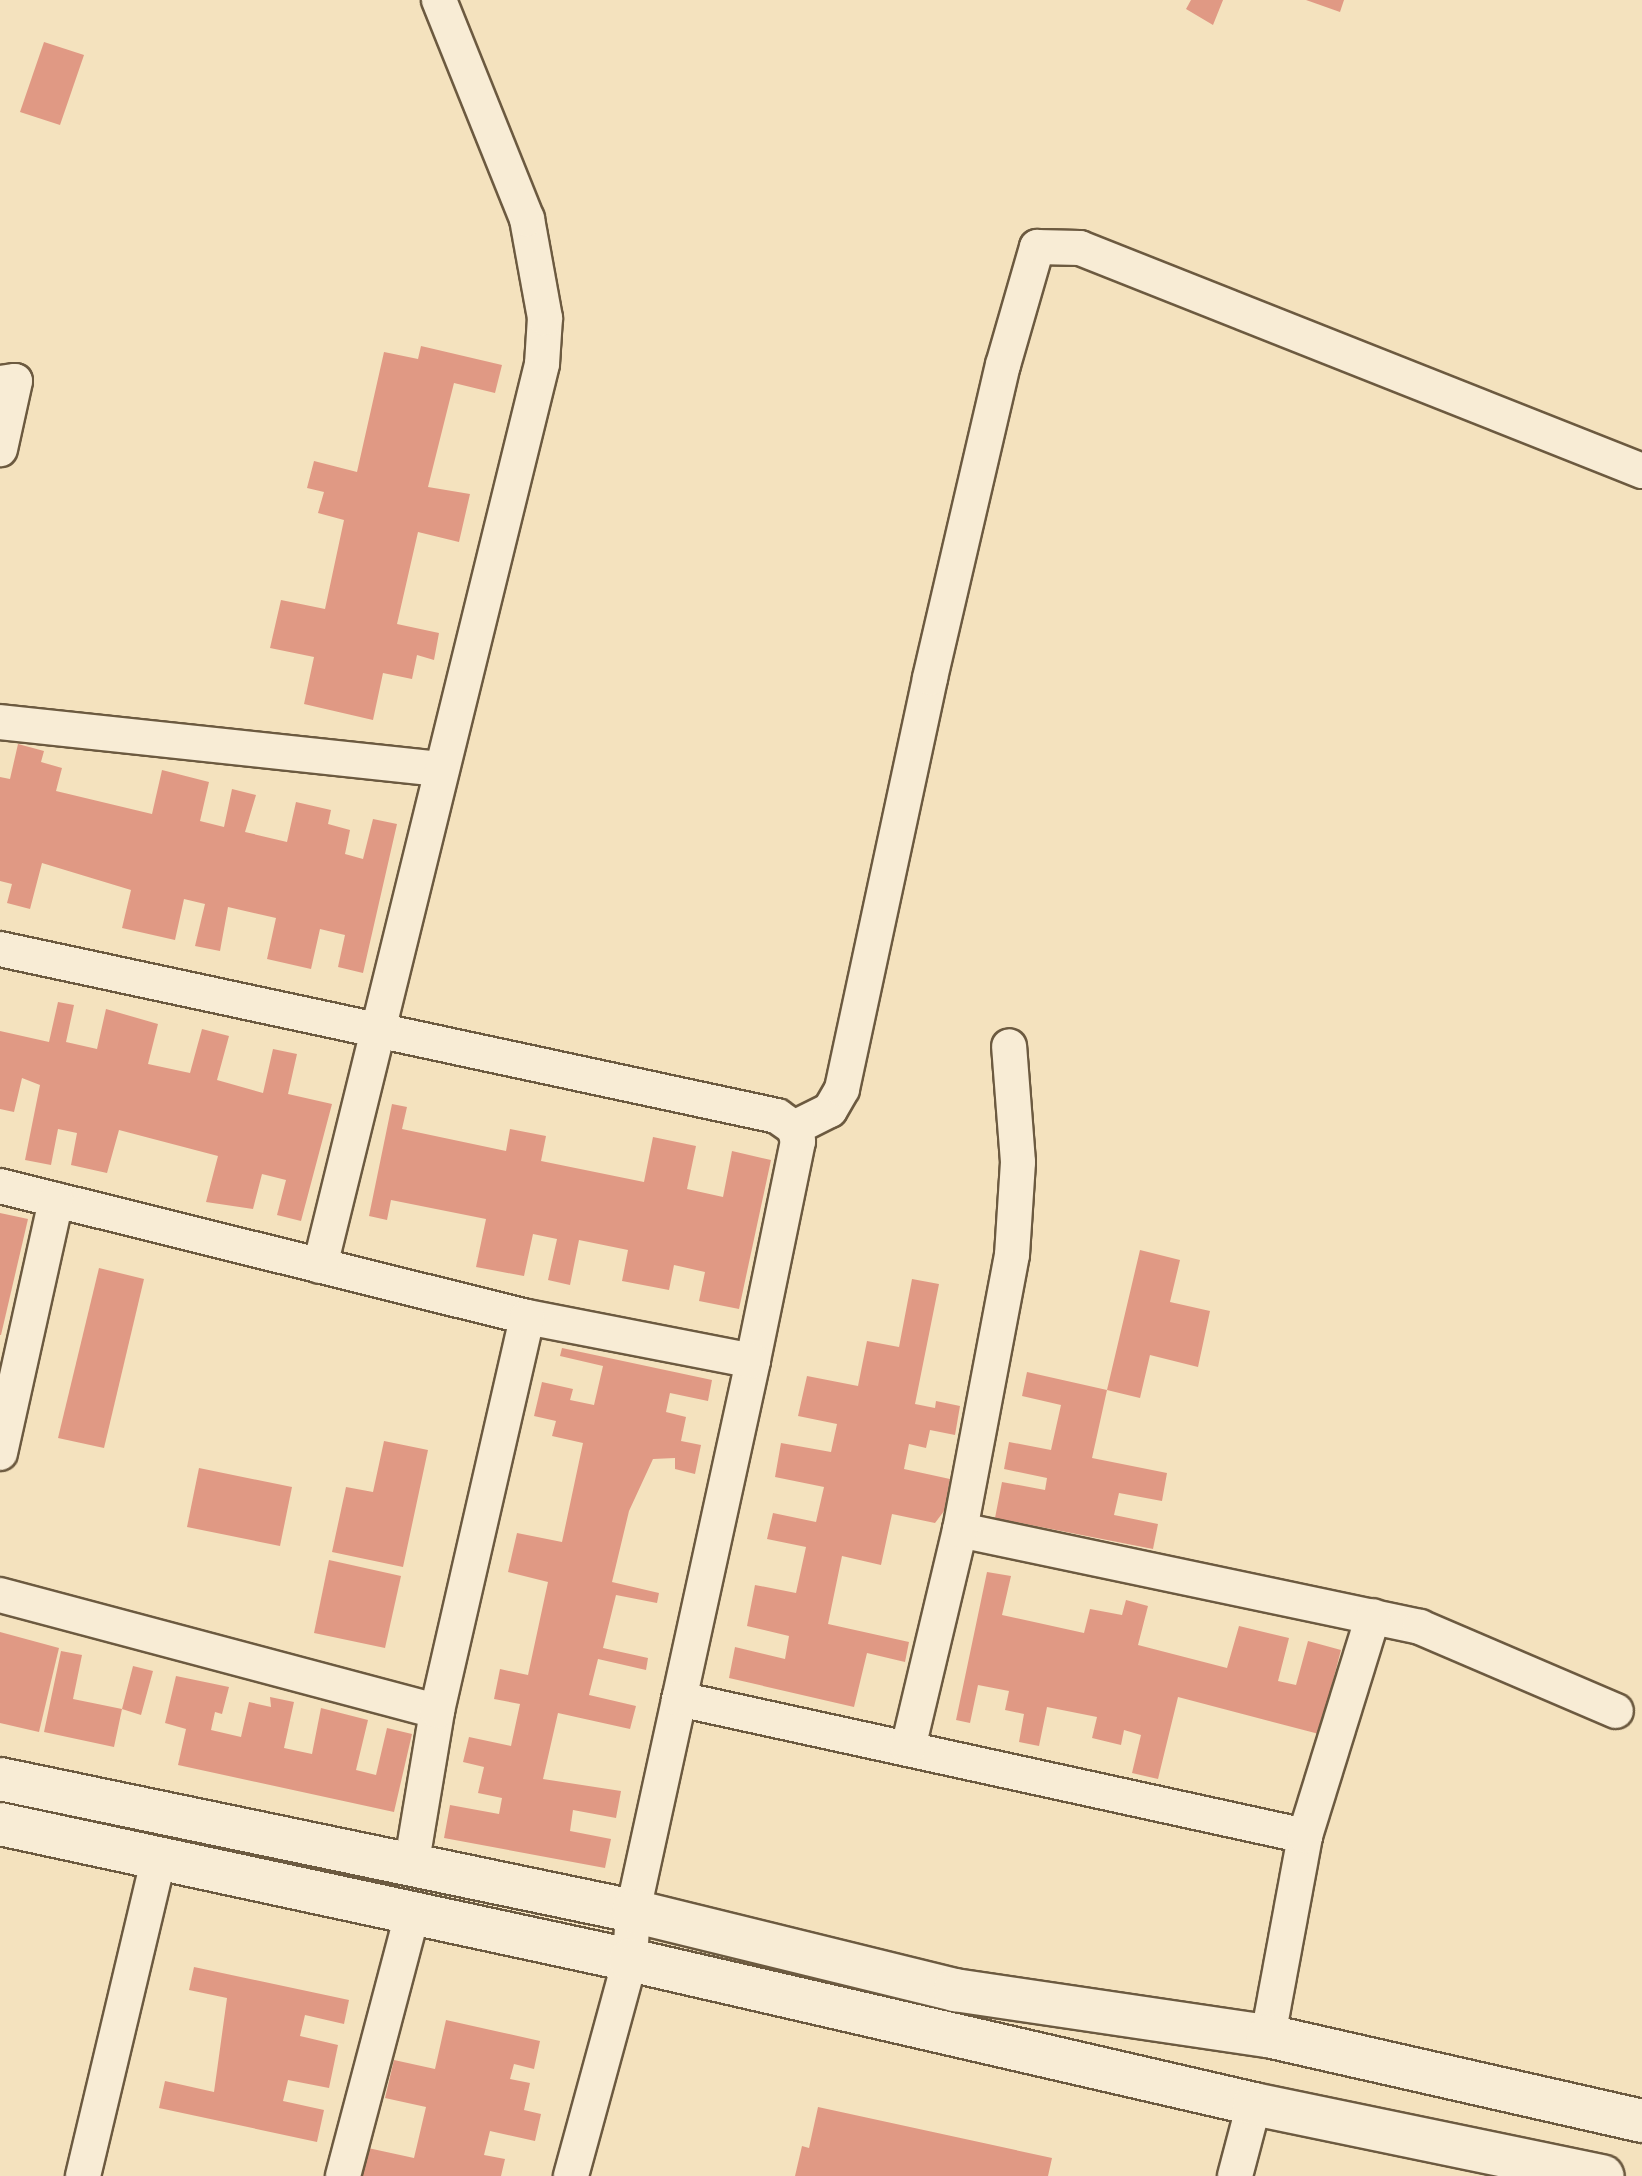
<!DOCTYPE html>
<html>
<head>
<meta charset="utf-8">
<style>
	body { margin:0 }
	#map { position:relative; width:1642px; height:2176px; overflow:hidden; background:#f4e2be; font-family:"IM FELL French Canon",serif }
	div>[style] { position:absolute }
	.building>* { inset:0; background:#e09984 }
	.roads { filter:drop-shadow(2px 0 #6c5a40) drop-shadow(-2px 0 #6c5a40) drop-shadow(0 2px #6c5a40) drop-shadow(0 -2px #6c5a40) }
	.minor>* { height:34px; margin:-17px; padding:0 17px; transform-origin:17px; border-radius:17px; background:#f8ecd5 }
	.tertiary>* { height:42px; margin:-21px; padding:0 21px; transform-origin:21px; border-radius:21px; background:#f8ecd5 }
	span { translate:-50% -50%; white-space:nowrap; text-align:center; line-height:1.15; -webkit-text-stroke:6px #f8ecd5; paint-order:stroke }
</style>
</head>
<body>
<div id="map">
	<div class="building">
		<i style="clip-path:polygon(1191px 0,1223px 0,1213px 25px,1186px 9px)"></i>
		<i style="clip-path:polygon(1306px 0,1344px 0,1340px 12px)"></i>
		<i style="clip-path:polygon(44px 42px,84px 55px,60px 125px,20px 112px)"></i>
		<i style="clip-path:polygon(421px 346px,502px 365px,495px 393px,454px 383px,428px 487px,470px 494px,459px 542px,418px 532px,397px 624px,439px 633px,434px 660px,417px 655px,412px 679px,383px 673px,373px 720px,304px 704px,314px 657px,270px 648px,281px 600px,325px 609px,344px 520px,318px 513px,324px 492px,307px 488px,314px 461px,357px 472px,384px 352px,418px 359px)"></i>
		<i style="clip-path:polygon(18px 744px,44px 751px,41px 762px,62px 768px,56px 791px,152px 814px,162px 770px,209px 782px,200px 821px,224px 827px,232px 789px,256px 795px,245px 832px,287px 842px,296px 802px,331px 810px,328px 824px,350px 830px,345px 854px,363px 859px,373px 819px,397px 824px,363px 973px,338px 967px,345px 935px,320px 929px,311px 969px,267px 959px,276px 918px,228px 907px,220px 951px,195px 946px,205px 904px,184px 899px,175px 940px,122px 928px,131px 890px,42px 863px,30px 909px,7px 903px,12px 884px,0 881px,0 777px,10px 779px)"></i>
		<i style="clip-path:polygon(58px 1002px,74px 1005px,66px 1042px,97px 1049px,106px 1009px,158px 1024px,148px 1064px,190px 1073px,202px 1029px,229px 1036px,217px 1080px,263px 1093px,273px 1049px,297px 1054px,288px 1094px,332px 1104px,301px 1221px,277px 1215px,286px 1180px,262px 1174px,253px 1209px,206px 1202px,218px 1156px,119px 1130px,107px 1173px,71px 1165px,77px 1133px,58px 1129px,51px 1165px,25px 1160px,40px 1085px,22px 1078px,14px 1112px,0 1109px,0 1031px,49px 1042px)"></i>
		<i style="clip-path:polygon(392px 1104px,407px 1107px,402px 1129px,506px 1151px,510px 1129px,546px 1136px,541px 1161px,644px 1182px,653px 1137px,696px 1146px,687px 1189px,723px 1197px,732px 1151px,771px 1160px,739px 1309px,699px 1301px,705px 1272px,674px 1265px,669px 1290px,622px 1281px,628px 1250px,579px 1240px,570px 1285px,548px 1280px,557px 1239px,533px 1234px,524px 1276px,476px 1267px,486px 1219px,391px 1200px,387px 1220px,369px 1216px)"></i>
		<i style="clip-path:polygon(0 1213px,28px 1219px,1px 1335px,0 1335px)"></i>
		<i style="clip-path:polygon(1140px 1250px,1180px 1260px,1170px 1302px,1210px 1311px,1198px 1367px,1150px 1355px,1140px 1398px,1107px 1390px,1092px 1458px,1167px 1473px,1162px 1501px,1119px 1493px,1114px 1515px,1158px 1524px,1153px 1549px,995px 1518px,1002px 1482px,1045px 1490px,1047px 1478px,1004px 1469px,1009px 1442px,1051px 1450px,1061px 1405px,1022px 1396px,1027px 1372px,1107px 1390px)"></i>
		<i style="clip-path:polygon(99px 1268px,144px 1279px,104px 1448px,58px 1438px)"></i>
		<i style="clip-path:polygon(912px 1279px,939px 1284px,915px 1404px,935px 1408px,936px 1401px,960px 1406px,955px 1435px,930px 1430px,926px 1448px,909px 1444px,904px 1469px,950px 1479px,944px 1511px,935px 1523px,892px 1514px,881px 1565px,842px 1556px,828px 1624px,909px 1642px,905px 1662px,867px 1653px,854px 1707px,729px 1678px,735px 1647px,785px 1659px,789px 1636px,747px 1626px,755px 1585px,796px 1593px,806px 1547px,767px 1539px,773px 1513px,816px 1522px,824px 1487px,775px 1477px,781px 1443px,831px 1452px,837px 1424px,798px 1416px,807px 1376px,858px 1386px,867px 1341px,899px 1347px)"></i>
		<i style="clip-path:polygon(562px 1348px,712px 1380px,708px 1401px,670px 1393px,666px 1412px,686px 1417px,681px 1441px,701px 1445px,695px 1474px,675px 1469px,675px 1458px,653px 1459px,629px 1511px,612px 1582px,659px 1593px,657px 1603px,616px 1595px,603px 1648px,648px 1658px,646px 1670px,598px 1659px,589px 1695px,636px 1706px,630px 1729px,558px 1713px,543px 1779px,621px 1791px,616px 1818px,573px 1810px,570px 1831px,611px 1839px,605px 1868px,444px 1838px,450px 1805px,499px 1814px,502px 1798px,478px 1793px,484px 1767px,463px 1762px,469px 1737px,511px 1746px,520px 1704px,494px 1699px,500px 1669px,528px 1675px,548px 1582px,508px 1572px,517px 1533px,562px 1542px,583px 1443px,552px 1436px,556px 1421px,534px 1416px,542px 1382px,573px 1389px,570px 1400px,594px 1405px,603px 1366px,560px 1356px)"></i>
		<i style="clip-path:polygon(384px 1441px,428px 1450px,403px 1567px,332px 1552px,346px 1487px,373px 1492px)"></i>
		<i style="clip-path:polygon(199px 1468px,292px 1487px,280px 1546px,187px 1527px)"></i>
		<i style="clip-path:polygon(329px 1560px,401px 1576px,385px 1648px,314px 1633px)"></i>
		<i style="clip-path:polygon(987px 1572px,1011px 1576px,1002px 1615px,1084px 1633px,1090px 1609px,1122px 1615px,1126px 1600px,1148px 1606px,1138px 1645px,1227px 1668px,1239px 1626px,1289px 1638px,1278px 1681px,1296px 1685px,1308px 1641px,1341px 1650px,1319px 1734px,1178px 1697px,1158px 1779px,1132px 1773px,1141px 1735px,1124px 1730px,1121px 1745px,1092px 1738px,1097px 1717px,1047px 1707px,1039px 1746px,1019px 1742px,1024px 1714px,1005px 1710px,1009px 1691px,978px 1685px,970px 1723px,956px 1720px)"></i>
		<i style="clip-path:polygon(0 1632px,59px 1648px,39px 1732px,0 1723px)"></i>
		<i style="clip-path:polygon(61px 1651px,82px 1655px,73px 1699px,122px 1709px,133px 1666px,153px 1671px,141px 1715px,122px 1709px,114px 1747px,44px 1732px)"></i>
		<i style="clip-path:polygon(176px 1676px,229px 1687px,222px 1714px,215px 1712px,211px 1730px,241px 1737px,249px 1702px,271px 1707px,270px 1697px,294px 1702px,284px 1748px,312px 1754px,321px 1708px,368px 1720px,356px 1770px,376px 1775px,387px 1728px,412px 1734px,394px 1812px,178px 1765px,186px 1729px,165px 1723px)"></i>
		<i style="clip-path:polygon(194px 1967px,349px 2000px,344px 2024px,305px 2015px,300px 2036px,338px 2045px,329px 2088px,288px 2080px,283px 2101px,324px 2110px,317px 2142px,159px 2108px,165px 2081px,214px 2092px,227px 1998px,189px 1990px)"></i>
		<i style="clip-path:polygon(446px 2020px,540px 2041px,534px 2069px,514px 2064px,510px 2079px,530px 2083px,524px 2110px,541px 2114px,535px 2141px,490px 2131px,484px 2155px,505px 2159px,501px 2176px,361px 2176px,368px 2148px,414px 2158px,426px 2107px,385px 2098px,394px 2060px,435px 2069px)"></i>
		<i style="clip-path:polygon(818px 2107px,1052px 2158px,1048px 2176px,795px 2176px,802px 2146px,809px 2148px)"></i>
	</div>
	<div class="roads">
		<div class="minor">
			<i style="left:0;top:383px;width:15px;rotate:-8deg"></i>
			<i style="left:15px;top:381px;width:70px;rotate:102.4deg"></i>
			<i style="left:0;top:722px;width:444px;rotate:6.1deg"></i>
			<i style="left:0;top:949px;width:795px;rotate:12.13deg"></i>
			<i style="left:777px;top:1116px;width:21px;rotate:35deg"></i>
			<i style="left:794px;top:1128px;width:14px;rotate:73deg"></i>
			<i style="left:798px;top:1141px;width:225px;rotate:101.6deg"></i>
			<i style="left:753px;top:1361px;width:563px;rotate:102.31deg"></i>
			<i style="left:633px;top:1911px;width:49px;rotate:93.5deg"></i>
			<i style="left:630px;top:1960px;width:224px;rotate:105.3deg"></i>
			<i style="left:794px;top:1128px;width:40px;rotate:-26.6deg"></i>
			<i style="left:830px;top:1110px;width:24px;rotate:-60deg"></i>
			<i style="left:842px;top:1089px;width:420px;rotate:-77.9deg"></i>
			<i style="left:930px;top:678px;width:321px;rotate:-76.9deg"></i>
			<i style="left:1003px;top:365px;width:123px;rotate:-73.9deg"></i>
			<i style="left:1037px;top:247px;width:43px;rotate:1.3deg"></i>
			<i style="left:1080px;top:248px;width:605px;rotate:21.64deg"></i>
			<i style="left:0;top:1186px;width:543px;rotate:13.96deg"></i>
			<i style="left:527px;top:1317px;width:230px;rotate:11deg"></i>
			<i style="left:320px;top:1266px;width:929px;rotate:-76.17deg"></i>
			<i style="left:542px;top:364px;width:46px;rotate:-86.3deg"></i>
			<i style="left:545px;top:318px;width:101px;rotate:-100.3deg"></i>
			<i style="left:527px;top:219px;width:236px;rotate:-111.9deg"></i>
			<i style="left:0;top:1453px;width:259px;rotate:-77.5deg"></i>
			<i style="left:960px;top:1530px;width:470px;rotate:11.9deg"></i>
			<i style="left:1420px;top:1627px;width:213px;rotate:23.2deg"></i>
			<i style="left:0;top:1595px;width:452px;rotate:14.9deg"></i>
			<i style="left:679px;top:1699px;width:641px;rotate:12.34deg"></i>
			<i style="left:908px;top:1748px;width:224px;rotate:-76.6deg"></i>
			<i style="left:960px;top:1530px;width:280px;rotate:-79.3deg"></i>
			<i style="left:1012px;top:1255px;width:93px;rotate:-86.3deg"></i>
			<i style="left:1018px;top:1162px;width:116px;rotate:-94.4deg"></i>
			<i style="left:411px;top:1867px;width:158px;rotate:-80.5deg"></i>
			<i style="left:437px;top:1711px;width:404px;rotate:-77.1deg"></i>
			<i style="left:1268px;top:2036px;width:203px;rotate:-79.5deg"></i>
			<i style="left:1305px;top:1836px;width:230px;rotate:-72.8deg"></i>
			<i style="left:83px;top:2176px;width:324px;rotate:-76.6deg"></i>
			<i style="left:343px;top:2176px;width:271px;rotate:-75.2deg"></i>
			<i style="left:1235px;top:2176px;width:74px;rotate:-75.2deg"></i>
		</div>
		<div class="tertiary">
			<i style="left:0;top:1779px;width:647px;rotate:11.78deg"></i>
			<i style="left:633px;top:1911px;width:332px;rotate:13.8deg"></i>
			<i style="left:955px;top:1990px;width:316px;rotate:8.4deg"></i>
			<i style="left:1268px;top:2036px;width:384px;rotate:12.8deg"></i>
			<i style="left:0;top:1824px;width:645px;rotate:12.18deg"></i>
			<i style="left:630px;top:1960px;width:640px;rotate:12.99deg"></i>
			<i style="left:1254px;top:2104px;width:356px;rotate:11.7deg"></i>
		</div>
	</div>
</div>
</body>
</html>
